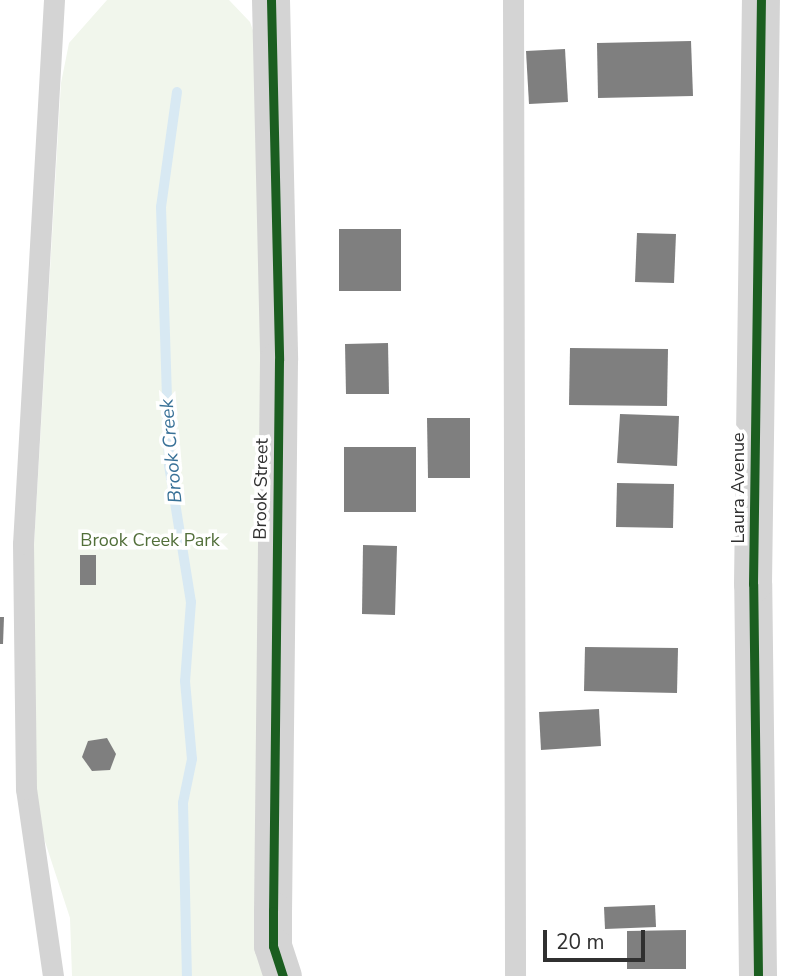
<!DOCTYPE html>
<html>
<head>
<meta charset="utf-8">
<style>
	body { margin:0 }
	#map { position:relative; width:785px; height:976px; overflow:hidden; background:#fff; font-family:"Nunito Sans",sans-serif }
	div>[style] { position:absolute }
	.green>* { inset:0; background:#f1f6ec }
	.stream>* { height:10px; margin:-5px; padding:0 5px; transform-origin:5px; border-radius:5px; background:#d8e9f3 }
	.building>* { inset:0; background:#7f7f7f }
	.lane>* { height:21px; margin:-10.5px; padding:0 10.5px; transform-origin:10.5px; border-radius:10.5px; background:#d4d4d4 }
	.street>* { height:38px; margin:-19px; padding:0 19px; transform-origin:19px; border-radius:19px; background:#d4d4d4 }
	.cycleway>* { height:9px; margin:-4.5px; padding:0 4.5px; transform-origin:4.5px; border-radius:4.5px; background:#1b5e20 }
	span { translate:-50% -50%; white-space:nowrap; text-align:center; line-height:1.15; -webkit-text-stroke:7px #fff; paint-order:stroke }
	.street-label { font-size:18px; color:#303030 }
	.park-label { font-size:18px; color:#526f3a }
	.water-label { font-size:19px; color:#387197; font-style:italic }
	.scale { position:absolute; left:543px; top:930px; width:102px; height:32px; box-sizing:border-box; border:4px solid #303030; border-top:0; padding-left:9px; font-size:21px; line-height:24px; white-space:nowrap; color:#303030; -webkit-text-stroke:5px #fff; paint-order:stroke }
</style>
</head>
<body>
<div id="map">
	<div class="green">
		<i style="clip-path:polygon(107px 0,229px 0,250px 22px,258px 45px,267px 976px,72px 976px,70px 918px,34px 808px,34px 545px,61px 83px,69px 43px)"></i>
	</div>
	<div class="stream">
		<i style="left:177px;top:92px;width:116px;rotate:97.9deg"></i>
		<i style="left:161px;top:207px;width:258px;rotate:88.2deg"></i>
		<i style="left:169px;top:465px;width:139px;rotate:80.9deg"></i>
		<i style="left:191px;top:602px;width:79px;rotate:94.3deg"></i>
		<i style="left:185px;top:681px;width:78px;rotate:84.9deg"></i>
		<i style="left:192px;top:759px;width:45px;rotate:101.6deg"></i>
		<i style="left:183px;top:803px;width:173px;rotate:88.7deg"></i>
	</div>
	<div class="building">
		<i style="clip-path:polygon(691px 41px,693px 96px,598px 98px,597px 43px)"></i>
		<i style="clip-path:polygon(565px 49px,568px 102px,529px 104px,526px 51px)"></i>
		<i style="clip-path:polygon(339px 229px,401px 229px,401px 291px,339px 291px)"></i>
		<i style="clip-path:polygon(637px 233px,676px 234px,674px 283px,635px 282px)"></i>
		<i style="clip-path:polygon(388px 343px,389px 394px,346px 394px,345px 344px)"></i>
		<i style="clip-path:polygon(570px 348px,668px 349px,667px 406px,569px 405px)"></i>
		<i style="clip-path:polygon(620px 414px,679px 416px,677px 466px,617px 463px)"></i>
		<i style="clip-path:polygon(427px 418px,470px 418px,470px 478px,428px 478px)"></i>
		<i style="clip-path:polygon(344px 447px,416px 447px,416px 512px,344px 512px)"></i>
		<i style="clip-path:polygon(617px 483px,674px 484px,673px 528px,616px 527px)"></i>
		<i style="clip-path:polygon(363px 545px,397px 546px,395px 615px,362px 614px)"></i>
		<i style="clip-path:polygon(80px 555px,96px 555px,96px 585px,80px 585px)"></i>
		<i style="clip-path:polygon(0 617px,4px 617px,3px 644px,0 644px)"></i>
		<i style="clip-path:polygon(585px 647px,678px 648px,677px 693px,584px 691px)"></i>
		<i style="clip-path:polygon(599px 709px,601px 746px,541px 750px,539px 712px)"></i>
		<i style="clip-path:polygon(107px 738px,116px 754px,110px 770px,92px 771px,82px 757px,88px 741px)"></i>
		<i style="clip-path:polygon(655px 905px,656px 927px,605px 929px,604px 907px)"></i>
		<i style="clip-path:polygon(686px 930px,686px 969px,627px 969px,627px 931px)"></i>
	</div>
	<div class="lane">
		<i style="left:513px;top:0;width:976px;rotate:89.88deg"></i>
		<i style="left:53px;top:976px;width:189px;rotate:-98.2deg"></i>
		<i style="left:26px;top:789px;width:245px;rotate:-90.7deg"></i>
		<i style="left:23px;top:544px;width:545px;rotate:-86.74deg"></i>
	</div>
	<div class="street">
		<i style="left:271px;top:0;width:360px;rotate:88.7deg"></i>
		<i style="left:279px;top:360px;width:551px;rotate:90.62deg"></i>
		<i style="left:273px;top:911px;width:35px;rotate:90deg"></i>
		<i style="left:273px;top:946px;width:32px;rotate:72deg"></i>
		<i style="left:758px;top:976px;width:392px;rotate:-90.7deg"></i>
		<i style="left:753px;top:584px;width:584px;rotate:-89.22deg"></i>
	</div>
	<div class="cycleway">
		<i style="left:271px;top:0;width:360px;rotate:88.7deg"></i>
		<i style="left:279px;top:360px;width:551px;rotate:90.62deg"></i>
		<i style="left:273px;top:911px;width:35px;rotate:90deg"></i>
		<i style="left:273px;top:946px;width:32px;rotate:72deg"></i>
		<i style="left:758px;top:976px;width:392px;rotate:-90.7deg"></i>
		<i style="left:753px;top:584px;width:584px;rotate:-89.22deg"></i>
	</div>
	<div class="street-label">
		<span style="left:738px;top:488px;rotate:-90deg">Laura Avenue</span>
		<span style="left:261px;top:489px;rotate:-89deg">Brook Street</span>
	</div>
	<div class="park-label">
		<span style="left:150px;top:540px">Brook Creek Park</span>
	</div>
	<div class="water-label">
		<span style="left:172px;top:451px;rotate:-95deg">Brook Creek</span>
	</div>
	<div class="scale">20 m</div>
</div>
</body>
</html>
